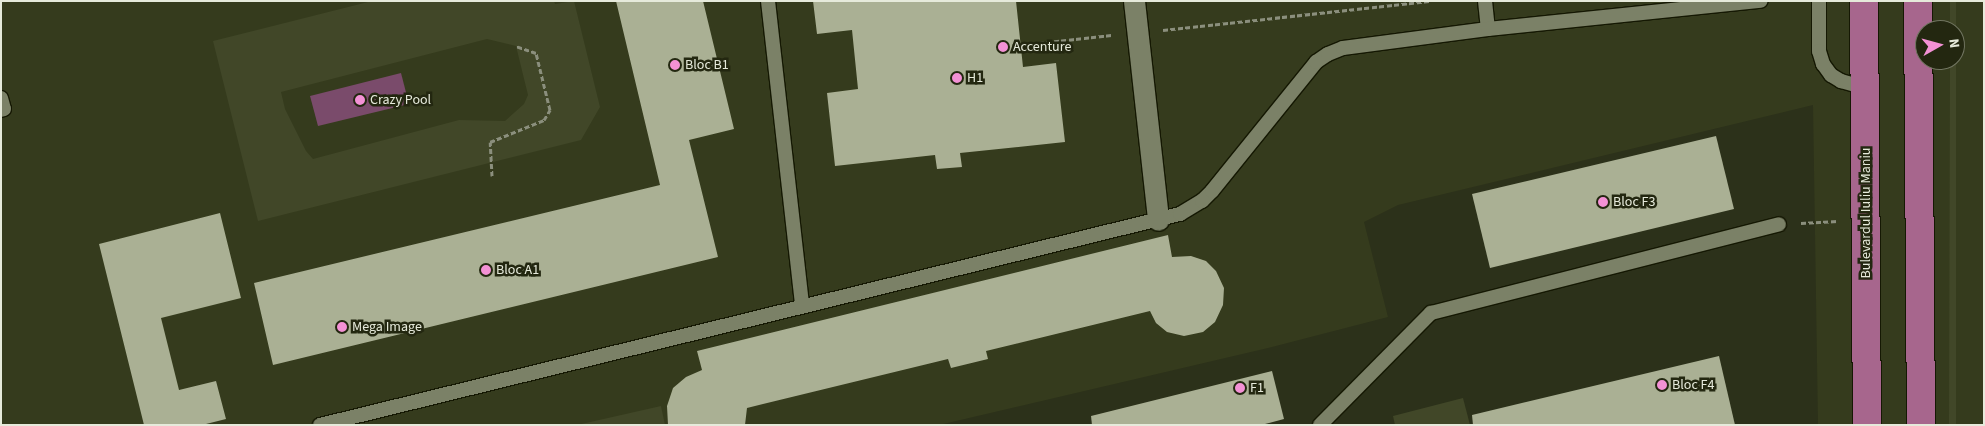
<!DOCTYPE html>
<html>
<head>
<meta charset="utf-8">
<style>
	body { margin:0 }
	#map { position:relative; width:1985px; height:426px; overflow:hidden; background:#2c311a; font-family:"Source Sans 3",sans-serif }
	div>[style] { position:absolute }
	.built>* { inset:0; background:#353b1d }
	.green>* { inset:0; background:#414728 }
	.water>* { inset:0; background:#7a4b6b }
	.building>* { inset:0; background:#aab094 }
	.path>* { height:3px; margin-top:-1.5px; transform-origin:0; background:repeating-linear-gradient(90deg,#8b8f7d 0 5px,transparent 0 7.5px) }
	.roads { filter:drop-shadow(1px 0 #151803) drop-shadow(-1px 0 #151803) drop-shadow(0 1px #151803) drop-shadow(0 -1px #151803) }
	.service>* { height:14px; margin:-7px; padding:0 7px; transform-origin:7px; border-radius:7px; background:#7b8167 }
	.pedestrian>* { height:21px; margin:-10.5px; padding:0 10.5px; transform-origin:10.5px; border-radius:10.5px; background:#7b8167 }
	.primary>* { height:28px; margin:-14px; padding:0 14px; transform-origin:14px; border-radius:14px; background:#a7668d }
	.dots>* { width:14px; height:14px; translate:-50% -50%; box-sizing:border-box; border:2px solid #232710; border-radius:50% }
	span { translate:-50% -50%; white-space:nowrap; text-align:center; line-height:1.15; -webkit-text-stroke:5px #232710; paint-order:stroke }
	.poi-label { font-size:14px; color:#e6eadb }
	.left { translate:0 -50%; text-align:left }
	.street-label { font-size:14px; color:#e6eadb }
	.frame { position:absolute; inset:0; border:2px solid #e6eadb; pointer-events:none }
	.north { position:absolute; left:1915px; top:20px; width:50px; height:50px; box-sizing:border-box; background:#232710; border:1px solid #717561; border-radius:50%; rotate:83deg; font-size:14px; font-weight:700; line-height:20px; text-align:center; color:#e6eadb }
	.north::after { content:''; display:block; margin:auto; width:18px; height:22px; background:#f391d5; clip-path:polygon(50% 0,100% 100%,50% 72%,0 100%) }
</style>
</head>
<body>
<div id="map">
	<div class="built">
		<i style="clip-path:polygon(evenodd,1px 1px,1984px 1px,1984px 425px,1818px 425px,1813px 105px,1398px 205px,1364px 222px,1388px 317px,1268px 348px,939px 425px,1px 425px,1px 1px,1925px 30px,1955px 30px,1955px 60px,1925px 60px,1925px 30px)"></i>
	</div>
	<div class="green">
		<i style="clip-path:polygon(evenodd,372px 1px,554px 1px,555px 4px,574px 1px,600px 107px,581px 140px,258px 221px,213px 41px,372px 1px,487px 39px,516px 46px,528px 95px,524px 104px,505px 121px,459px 120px,313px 159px,306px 151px,285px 109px,281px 92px,487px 39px)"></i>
		<i style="clip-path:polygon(1950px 1px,1956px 1px,1956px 425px,1949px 425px,1950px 60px,1955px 60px,1955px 30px,1950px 30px)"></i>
		<i style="clip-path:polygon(1463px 398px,1470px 425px,1395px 425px,1393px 416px)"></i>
		<i style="clip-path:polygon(661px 406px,665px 425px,577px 425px)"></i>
	</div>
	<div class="water">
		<i style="clip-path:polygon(401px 73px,409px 104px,318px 126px,310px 96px)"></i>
	</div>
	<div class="building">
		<i style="clip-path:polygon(616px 1px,703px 1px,734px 129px,689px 140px,718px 257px,273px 365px,254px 283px,660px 185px)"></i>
		<i style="clip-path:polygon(813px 1px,1016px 1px,1023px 67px,1056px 63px,1065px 142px,960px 153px,962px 167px,937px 169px,935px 155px,835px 166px,827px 93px,858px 89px,852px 30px,817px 34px)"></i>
		<i style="clip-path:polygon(1716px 136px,1734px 209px,1490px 268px,1472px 194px)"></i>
		<i style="clip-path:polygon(220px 213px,241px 298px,161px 318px,179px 390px,216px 381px,226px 419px,202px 425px,144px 425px,99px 244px)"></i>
		<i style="clip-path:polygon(1168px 235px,1172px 257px,1191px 256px,1206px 261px,1216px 271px,1224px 288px,1223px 305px,1215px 322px,1203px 332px,1184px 336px,1167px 332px,1156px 323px,1150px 311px,986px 351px,988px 359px,951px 368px,948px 359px,747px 408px,745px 425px,668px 425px,667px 406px,673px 388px,686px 377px,702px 370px,697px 351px)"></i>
		<i style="clip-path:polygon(1719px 356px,1735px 425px,1473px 425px,1472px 415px)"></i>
		<i style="clip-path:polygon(1272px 371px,1284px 419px,1261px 425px,1092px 425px,1091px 416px)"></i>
	</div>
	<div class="path">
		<i style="left:1163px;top:30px;width:270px;rotate:-6.2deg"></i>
		<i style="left:1039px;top:43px;width:73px;rotate:-6.3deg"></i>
		<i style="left:492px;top:176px;width:34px;rotate:-93deg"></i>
		<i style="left:490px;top:142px;width:58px;rotate:-22.2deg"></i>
		<i style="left:544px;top:120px;width:12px;rotate:-59deg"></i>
		<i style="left:550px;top:110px;width:59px;rotate:-103.8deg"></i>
		<i style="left:536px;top:53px;width:21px;rotate:-161deg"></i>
		<i style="left:1801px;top:223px;width:37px;rotate:-3deg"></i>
	</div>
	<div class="roads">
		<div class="service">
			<i style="left:768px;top:1px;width:306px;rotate:83.6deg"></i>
			<i style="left:1485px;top:1px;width:28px;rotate:84deg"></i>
			<i style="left:1819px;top:1px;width:50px;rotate:90deg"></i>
			<i style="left:1819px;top:51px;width:14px;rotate:73deg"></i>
			<i style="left:1823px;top:64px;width:14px;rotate:54deg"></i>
			<i style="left:1831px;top:75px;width:12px;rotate:31deg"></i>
			<i style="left:1841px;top:81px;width:25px;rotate:16deg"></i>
			<i style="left:1px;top:98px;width:11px;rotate:75deg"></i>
			<i style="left:4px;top:109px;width:3px;rotate:162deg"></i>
			<i style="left:320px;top:425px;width:886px;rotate:-13.79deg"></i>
			<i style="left:1180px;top:214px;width:26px;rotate:-31deg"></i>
			<i style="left:1202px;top:201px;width:14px;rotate:-45deg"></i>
			<i style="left:1212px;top:191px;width:166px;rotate:-51.1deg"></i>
			<i style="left:1316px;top:62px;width:14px;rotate:-34deg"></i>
			<i style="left:1328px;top:54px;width:16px;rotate:-22deg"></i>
			<i style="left:1343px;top:48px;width:146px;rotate:-7.5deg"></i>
			<i style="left:1488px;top:29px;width:274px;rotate:-5.9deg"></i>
			<i style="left:1320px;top:425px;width:158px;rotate:-45.3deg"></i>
			<i style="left:1431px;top:313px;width:359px;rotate:-14.3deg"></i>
		</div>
		<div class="pedestrian">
			<i style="left:1134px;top:1px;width:220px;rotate:83.7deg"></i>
		</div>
		<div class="primary">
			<i style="left:1864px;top:1px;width:424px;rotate:89.6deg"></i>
			<i style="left:1918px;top:1px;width:424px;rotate:89.6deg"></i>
		</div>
	</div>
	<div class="dots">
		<i style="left:1003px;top:47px;background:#f391d5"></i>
		<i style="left:675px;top:65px;background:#f391d5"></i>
		<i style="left:957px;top:78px;background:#f391d5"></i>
		<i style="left:360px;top:100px;background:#f391d5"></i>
		<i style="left:1603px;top:202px;background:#f391d5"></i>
		<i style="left:486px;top:270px;background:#f391d5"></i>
		<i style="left:342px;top:327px;background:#f391d5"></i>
		<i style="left:1662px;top:385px;background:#f391d5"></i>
		<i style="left:1240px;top:388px;background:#f391d5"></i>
	</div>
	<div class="poi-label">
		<span class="left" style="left:1013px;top:47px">Accenture</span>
		<span class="left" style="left:685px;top:65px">Bloc B1</span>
		<span class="left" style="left:967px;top:78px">H1</span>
		<span class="left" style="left:370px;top:100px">Crazy Pool</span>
		<span class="left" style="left:1613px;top:202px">Bloc F3</span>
		<span class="left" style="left:496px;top:270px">Bloc A1</span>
		<span class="left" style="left:352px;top:327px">Mega Image</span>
		<span class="left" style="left:1672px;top:385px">Bloc F4</span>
		<span class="left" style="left:1250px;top:388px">F1</span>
	</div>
	<div class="street-label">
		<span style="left:1866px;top:213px;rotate:-90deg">Bulevardul Iuliu Maniu</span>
	</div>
	<div class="frame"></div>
	<div class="north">N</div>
</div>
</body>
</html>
